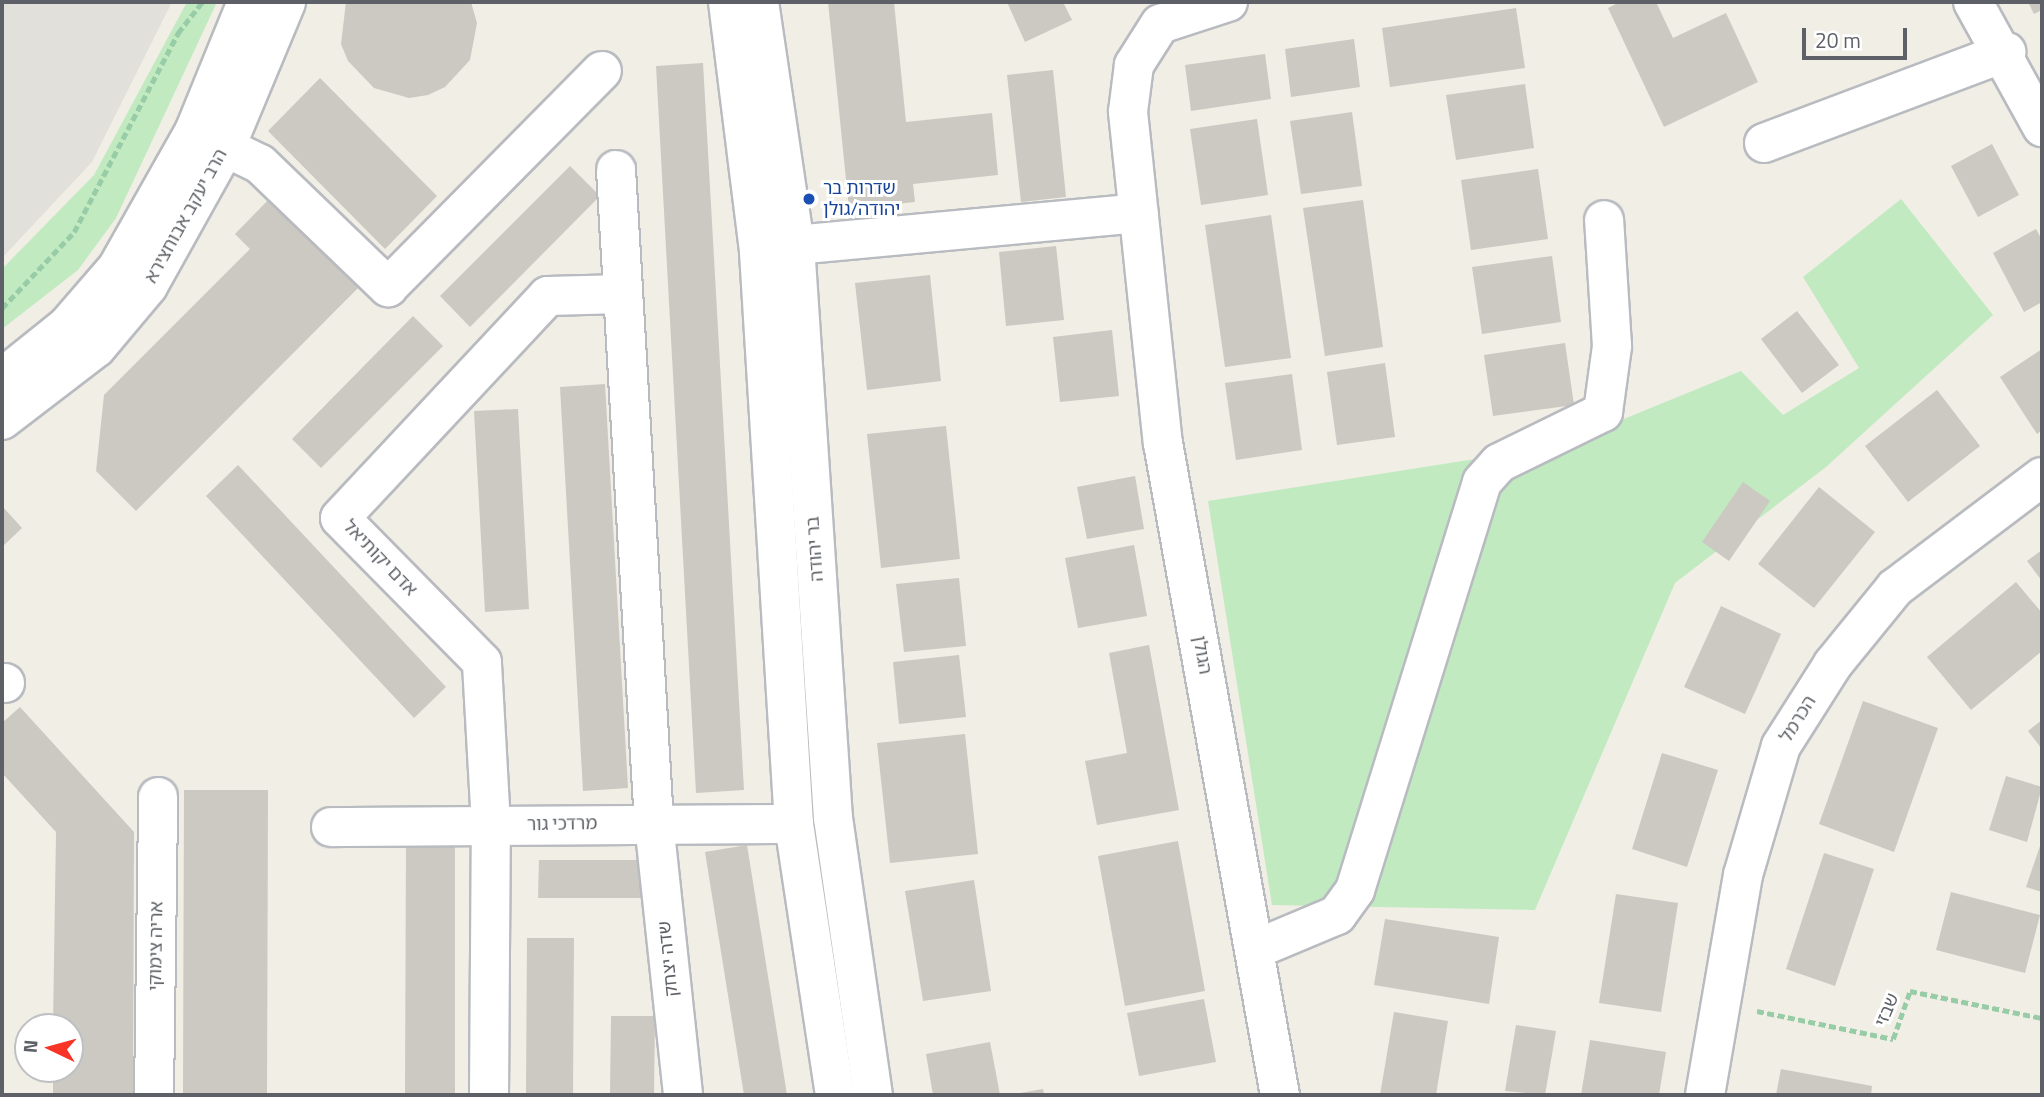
<!DOCTYPE html>
<html>
<head>
<meta charset="utf-8">
<style>
	body { margin:0 }
	#map { position:relative; width:2044px; height:1097px; overflow:hidden; background:#f1eee5; font-family:"Titillium Web","Noto Sans Hebrew",sans-serif }
	div>[style] { position:absolute }
	.industrial>* { inset:0; background:#e1e0da }
	.green>* { inset:0; background:#c1eac0 }
	.building>* { inset:0; background:#ccc8c2 }
	.path>* { height:4.5px; margin-top:-2.25px; transform-origin:0; background:repeating-linear-gradient(90deg,#98cca7 0 7px,transparent 0 10.5px) }
	.roads { filter:drop-shadow(2px 0 #b8bbc0) drop-shadow(-2px 0 #b8bbc0) drop-shadow(0 2px #b8bbc0) drop-shadow(0 -2px #b8bbc0) }
	.minor>* { height:38px; margin:-19px; padding:0 19px; transform-origin:19px; border-radius:19px; background:#fff }
	.dots>* { width:19px; height:19px; translate:-50% -50%; box-sizing:border-box; border:4px solid #fff; border-radius:50% }
	span { translate:-50% -50%; white-space:nowrap; text-align:center; line-height:1.15; -webkit-text-stroke:6px #fff; paint-order:stroke }
	.transit-label { font-size:18px; color:#164399 }
	.left { translate:0 -50%; text-align:left }
	.street-label { font-size:18px; color:#5d6167 }
	.frame { position:absolute; inset:0; border:4px solid #5d6167; pointer-events:none }
	.north { position:absolute; left:14px; top:1013px; width:70px; height:70px; box-sizing:border-box; background:#fff; border:2px solid #bec0c2; border-radius:50%; rotate:275deg; font-size:19px; font-weight:700; line-height:28px; text-align:center; color:#5d6167 }
	.north::after { content:''; display:block; margin:auto; width:24px; height:32px; background:#f73425; clip-path:polygon(50% 0,100% 100%,50% 72%,0 100%) }
	.scale { position:absolute; left:1802px; top:28px; width:105px; height:32px; box-sizing:border-box; border:4px solid #5d6167; border-top:0; padding-left:9px; font-size:21px; line-height:24px; white-space:nowrap; color:#5d6167; -webkit-text-stroke:5px #fff; paint-order:stroke }
</style>
</head>
<body>
<div id="map">
	<div class="industrial">
		<i style="clip-path:polygon(2px 2px,172px 2px,92px 162px,2px 258px)"></i>
	</div>
	<div class="green">
		<i style="clip-path:polygon(187px 2px,217px 2px,116px 218px,78px 270px,2px 329px,2px 269px,94px 175px)"></i>
		<i style="clip-path:polygon(1901px 199px,1993px 315px,1826px 467px,1675px 583px,1535px 910px,1272px 905px,1208px 501px,1558px 446px,1741px 371px,1783px 415px,1859px 368px,1803px 277px)"></i>
	</div>
	<div class="building">
		<i style="clip-path:polygon(346px 2px,471px 2px,477px 23px,470px 60px,445px 87px,428px 95px,409px 98px,374px 88px,348px 61px,341px 44px)"></i>
		<i style="clip-path:polygon(828px 2px,894px 2px,906px 122px,992px 113px,998px 175px,913px 184px,915px 202px,849px 209px)"></i>
		<i style="clip-path:polygon(1007px 2px,1063px 2px,1072px 20px,1025px 42px)"></i>
		<i style="clip-path:polygon(1620px 2px,1656px 2px,1673px 38px,1726px 13px,1758px 82px,1664px 127px,1608px 8px)"></i>
		<i style="clip-path:polygon(2028px 2px,2042px 2px,2042px 10px,2034px 14px)"></i>
		<i style="clip-path:polygon(1516px 8px,1525px 68px,1390px 87px,1382px 28px)"></i>
		<i style="clip-path:polygon(1354px 39px,1360px 87px,1291px 97px,1285px 49px)"></i>
		<i style="clip-path:polygon(1265px 54px,1271px 99px,1191px 111px,1185px 65px)"></i>
		<i style="clip-path:polygon(703px 63px,744px 790px,696px 793px,656px 66px)"></i>
		<i style="clip-path:polygon(1053px 70px,1066px 197px,1021px 202px,1007px 75px)"></i>
		<i style="clip-path:polygon(320px 78px,437px 196px,385px 249px,268px 131px)"></i>
		<i style="clip-path:polygon(1525px 84px,1534px 148px,1456px 160px,1446px 95px)"></i>
		<i style="clip-path:polygon(1352px 112px,1362px 186px,1301px 194px,1290px 121px)"></i>
		<i style="clip-path:polygon(1257px 119px,1268px 195px,1201px 205px,1190px 129px)"></i>
		<i style="clip-path:polygon(1992px 144px,2019px 195px,1978px 217px,1951px 166px)"></i>
		<i style="clip-path:polygon(570px 166px,600px 196px,470px 327px,440px 296px)"></i>
		<i style="clip-path:polygon(1538px 169px,1548px 239px,1471px 250px,1461px 180px)"></i>
		<i style="clip-path:polygon(277px 191px,366px 280px,136px 511px,96px 471px,104px 395px,250px 249px,235px 234px)"></i>
		<i style="clip-path:polygon(1363px 200px,1383px 347px,1325px 356px,1303px 208px)"></i>
		<i style="clip-path:polygon(1271px 215px,1291px 358px,1225px 367px,1205px 225px)"></i>
		<i style="clip-path:polygon(2036px 229px,2042px 240px,2042px 302px,2024px 312px,1993px 253px)"></i>
		<i style="clip-path:polygon(1056px 246px,1064px 320px,1006px 326px,999px 252px)"></i>
		<i style="clip-path:polygon(1552px 256px,1561px 322px,1482px 334px,1472px 267px)"></i>
		<i style="clip-path:polygon(930px 275px,941px 381px,867px 390px,855px 283px)"></i>
		<i style="clip-path:polygon(1797px 311px,1839px 365px,1802px 393px,1761px 339px)"></i>
		<i style="clip-path:polygon(413px 316px,443px 346px,321px 468px,292px 439px)"></i>
		<i style="clip-path:polygon(1112px 330px,1119px 396px,1060px 402px,1053px 337px)"></i>
		<i style="clip-path:polygon(1565px 343px,1574px 405px,1493px 416px,1484px 355px)"></i>
		<i style="clip-path:polygon(2042px 349px,2042px 430px,2037px 434px,2000px 377px)"></i>
		<i style="clip-path:polygon(1385px 363px,1395px 437px,1337px 445px,1327px 372px)"></i>
		<i style="clip-path:polygon(1292px 374px,1302px 450px,1236px 460px,1225px 383px)"></i>
		<i style="clip-path:polygon(605px 384px,628px 788px,583px 791px,560px 387px)"></i>
		<i style="clip-path:polygon(1937px 390px,1980px 446px,1908px 502px,1865px 446px)"></i>
		<i style="clip-path:polygon(518px 409px,529px 609px,485px 612px,474px 411px)"></i>
		<i style="clip-path:polygon(946px 426px,960px 559px,881px 568px,867px 434px)"></i>
		<i style="clip-path:polygon(238px 465px,446px 687px,414px 718px,206px 496px)"></i>
		<i style="clip-path:polygon(1135px 476px,1144px 529px,1087px 539px,1077px 487px)"></i>
		<i style="clip-path:polygon(1743px 482px,1770px 501px,1729px 561px,1702px 542px)"></i>
		<i style="clip-path:polygon(1819px 487px,1875px 532px,1814px 608px,1758px 564px)"></i>
		<i style="clip-path:polygon(2px 506px,22px 528px,2px 547px)"></i>
		<i style="clip-path:polygon(1134px 545px,1147px 616px,1078px 628px,1065px 558px)"></i>
		<i style="clip-path:polygon(2042px 550px,2042px 581px,2027px 561px)"></i>
		<i style="clip-path:polygon(959px 578px,966px 646px,904px 652px,896px 584px)"></i>
		<i style="clip-path:polygon(2016px 582px,2042px 613px,2042px 651px,1971px 710px,1927px 657px)"></i>
		<i style="clip-path:polygon(1721px 606px,1781px 634px,1745px 714px,1684px 687px)"></i>
		<i style="clip-path:polygon(1149px 645px,1179px 810px,1097px 825px,1085px 761px,1127px 753px,1109px 653px)"></i>
		<i style="clip-path:polygon(959px 655px,966px 717px,899px 724px,893px 662px)"></i>
		<i style="clip-path:polygon(1863px 701px,1938px 728px,1894px 852px,1819px 824px)"></i>
		<i style="clip-path:polygon(20px 707px,134px 832px,133px 1095px,53px 1095px,53px 1069px,70px 1069px,70px 1027px,53px 1027px,56px 832px,2px 773px,2px 723px)"></i>
		<i style="clip-path:polygon(2042px 720px,2042px 749px,2028px 731px)"></i>
		<i style="clip-path:polygon(965px 734px,978px 854px,890px 863px,877px 743px)"></i>
		<i style="clip-path:polygon(1662px 753px,1718px 770px,1687px 867px,1632px 849px)"></i>
		<i style="clip-path:polygon(2006px 776px,2042px 787px,2027px 842px,1989px 830px)"></i>
		<i style="clip-path:polygon(184px 790px,268px 790px,267px 1095px,183px 1095px)"></i>
		<i style="clip-path:polygon(2042px 840px,2042px 892px,2026px 887px)"></i>
		<i style="clip-path:polygon(1178px 841px,1205px 991px,1125px 1006px,1098px 856px)"></i>
		<i style="clip-path:polygon(406px 845px,455px 846px,455px 1095px,405px 1095px)"></i>
		<i style="clip-path:polygon(747px 845px,787px 1095px,744px 1095px,705px 852px)"></i>
		<i style="clip-path:polygon(1824px 853px,1874px 869px,1835px 986px,1786px 969px)"></i>
		<i style="clip-path:polygon(539px 860px,642px 860px,642px 898px,538px 898px)"></i>
		<i style="clip-path:polygon(974px 880px,991px 991px,923px 1001px,905px 891px)"></i>
		<i style="clip-path:polygon(1951px 892px,2040px 915px,2025px 973px,1936px 950px)"></i>
		<i style="clip-path:polygon(1616px 894px,1678px 903px,1661px 1012px,1599px 1003px)"></i>
		<i style="clip-path:polygon(1385px 919px,1499px 937px,1489px 1004px,1374px 985px)"></i>
		<i style="clip-path:polygon(527px 938px,574px 938px,573px 1095px,526px 1095px)"></i>
		<i style="clip-path:polygon(1204px 999px,1216px 1062px,1139px 1076px,1127px 1013px)"></i>
		<i style="clip-path:polygon(1394px 1012px,1448px 1021px,1436px 1095px,1380px 1095px)"></i>
		<i style="clip-path:polygon(611px 1016px,655px 1016px,654px 1095px,610px 1095px)"></i>
		<i style="clip-path:polygon(1516px 1025px,1556px 1031px,1545px 1095px,1505px 1091px)"></i>
		<i style="clip-path:polygon(1590px 1040px,1666px 1052px,1659px 1095px,1581px 1095px)"></i>
		<i style="clip-path:polygon(990px 1042px,1000px 1095px,933px 1095px,926px 1054px)"></i>
		<i style="clip-path:polygon(1781px 1069px,1872px 1086px,1871px 1095px,1776px 1095px)"></i>
		<i style="clip-path:polygon(1043px 1089px,1044px 1095px,1015px 1095px,1015px 1094px)"></i>
	</div>
	<div class="path">
		<i style="left:2px;top:308px;width:105px;rotate:-46.5deg"></i>
		<i style="left:74px;top:232px;width:225px;rotate:-62.4deg"></i>
		<i style="left:178px;top:33px;width:39px;rotate:-52deg"></i>
		<i style="left:1757px;top:1011px;width:139px;rotate:11.6deg"></i>
		<i style="left:1893px;top:1039px;width:51px;rotate:-70.5deg"></i>
		<i style="left:1910px;top:991px;width:135px;rotate:11.6deg"></i>
	</div>
	<div class="roads">
		<div class="minor">
			<i style="left:728px;top:2px;width:252px;rotate:82.9deg"></i>
			<i style="left:759px;top:252px;width:573px;rotate:86.5deg"></i>
			<i style="left:794px;top:824px;width:274px;rotate:81.4deg"></i>
			<i style="left:759px;top:2px;width:246px;rotate:81.6deg"></i>
			<i style="left:795px;top:245px;width:574px;rotate:86.21deg"></i>
			<i style="left:833px;top:818px;width:280px;rotate:81.8deg"></i>
			<i style="left:1228px;top:2px;width:71px;rotate:162.1deg"></i>
			<i style="left:1160px;top:24px;width:49px;rotate:122.4deg"></i>
			<i style="left:1134px;top:65px;width:47px;rotate:97.3deg"></i>
			<i style="left:1128px;top:112px;width:333px;rotate:84deg"></i>
			<i style="left:1163px;top:443px;width:662px;rotate:79.83deg"></i>
			<i style="left:1973px;top:2px;width:143px;rotate:61.1deg"></i>
			<i style="left:194px;top:132px;width:73px;rotate:25.9deg"></i>
			<i style="left:260px;top:164px;width:178px;rotate:43.9deg"></i>
			<i style="left:388px;top:287px;width:304px;rotate:-45.3deg"></i>
			<i style="left:1764px;top:143px;width:259px;rotate:-20.6deg"></i>
			<i style="left:616px;top:170px;width:654px;rotate:86.67deg"></i>
			<i style="left:654px;top:823px;width:274px;rotate:83.9deg"></i>
			<i style="left:795px;top:245px;width:345px;rotate:-5.3deg"></i>
			<i style="left:2px;top:378px;width:83px;rotate:-38.7deg"></i>
			<i style="left:67px;top:326px;width:77px;rotate:-49.2deg"></i>
			<i style="left:117px;top:268px;width:156px;rotate:-60.5deg"></i>
			<i style="left:194px;top:132px;width:140px;rotate:-67.8deg"></i>
			<i style="left:2px;top:420px;width:118px;rotate:-37.5deg"></i>
			<i style="left:96px;top:348px;width:81px;rotate:-50deg"></i>
			<i style="left:148px;top:286px;width:162px;rotate:-60.9deg"></i>
			<i style="left:227px;top:144px;width:154px;rotate:-67.4deg"></i>
			<i style="left:2px;top:683px;width:3px"></i>
			<i style="left:331px;top:827px;width:463px;rotate:-0.4deg"></i>
			<i style="left:1256px;top:949px;width:88px;rotate:-22.8deg"></i>
			<i style="left:1337px;top:915px;width:31px;rotate:-54deg"></i>
			<i style="left:1355px;top:890px;width:427px;rotate:-72.7deg"></i>
			<i style="left:1482px;top:482px;width:25px;rotate:-48deg"></i>
			<i style="left:1499px;top:463px;width:116px;rotate:-26.1deg"></i>
			<i style="left:1603px;top:412px;width:67px;rotate:-82.2deg"></i>
			<i style="left:1612px;top:346px;width:126px;rotate:-93.6deg"></i>
			<i style="left:154px;top:1095px;width:298px;rotate:-89.2deg"></i>
			<i style="left:489px;top:1095px;width:270px;rotate:-89.6deg"></i>
			<i style="left:491px;top:825px;width:163px;rotate:-93.2deg"></i>
			<i style="left:482px;top:662px;width:202px;rotate:-134.6deg"></i>
			<i style="left:340px;top:518px;width:304px;rotate:-46.9deg"></i>
			<i style="left:548px;top:296px;width:75px;rotate:-1.5deg"></i>
			<i style="left:1705px;top:1095px;width:223px;rotate:-80.2deg"></i>
			<i style="left:1743px;top:875px;width:134px;rotate:-73.6deg"></i>
			<i style="left:1781px;top:746px;width:97px;rotate:-57.6deg"></i>
			<i style="left:1833px;top:664px;width:98px;rotate:-50.8deg"></i>
			<i style="left:1895px;top:588px;width:184px;rotate:-37.1deg"></i>
		</div>
	</div>
	<div class="dots">
		<i style="left:809px;top:199px;background:#1a4fb4"></i>
	</div>
	<div class="transit-label">
		<span class="left" style="left:823px;top:199px">שדרות בר<br>יהודה/גולן</span>
	</div>
	<div class="street-label">
		<span style="left:186px;top:216px;rotate:-61deg">הרב יעקב אבוחצירא</span>
		<span style="left:815px;top:549px;rotate:-94deg">בר יהודה</span>
		<span style="left:380px;top:558px;rotate:46deg">אדם יקותיאל</span>
		<span style="left:1202px;top:655px;rotate:80deg">הגולן</span>
		<span style="left:1798px;top:719px;rotate:-58deg">הכרמל</span>
		<span style="left:562px;top:824px;rotate:-1deg">מרדכי גור</span>
		<span style="left:156px;top:946px;rotate:-89deg">אריה צימוקי</span>
		<span style="left:668px;top:959px;rotate:-96deg">שדה יצחק</span>
		<span style="left:1887px;top:1010px;rotate:-67deg">שבזי</span>
	</div>
	<div class="frame"></div>
	<div class="north">N</div>
	<div class="scale">20 m</div>
</div>
</body>
</html>
